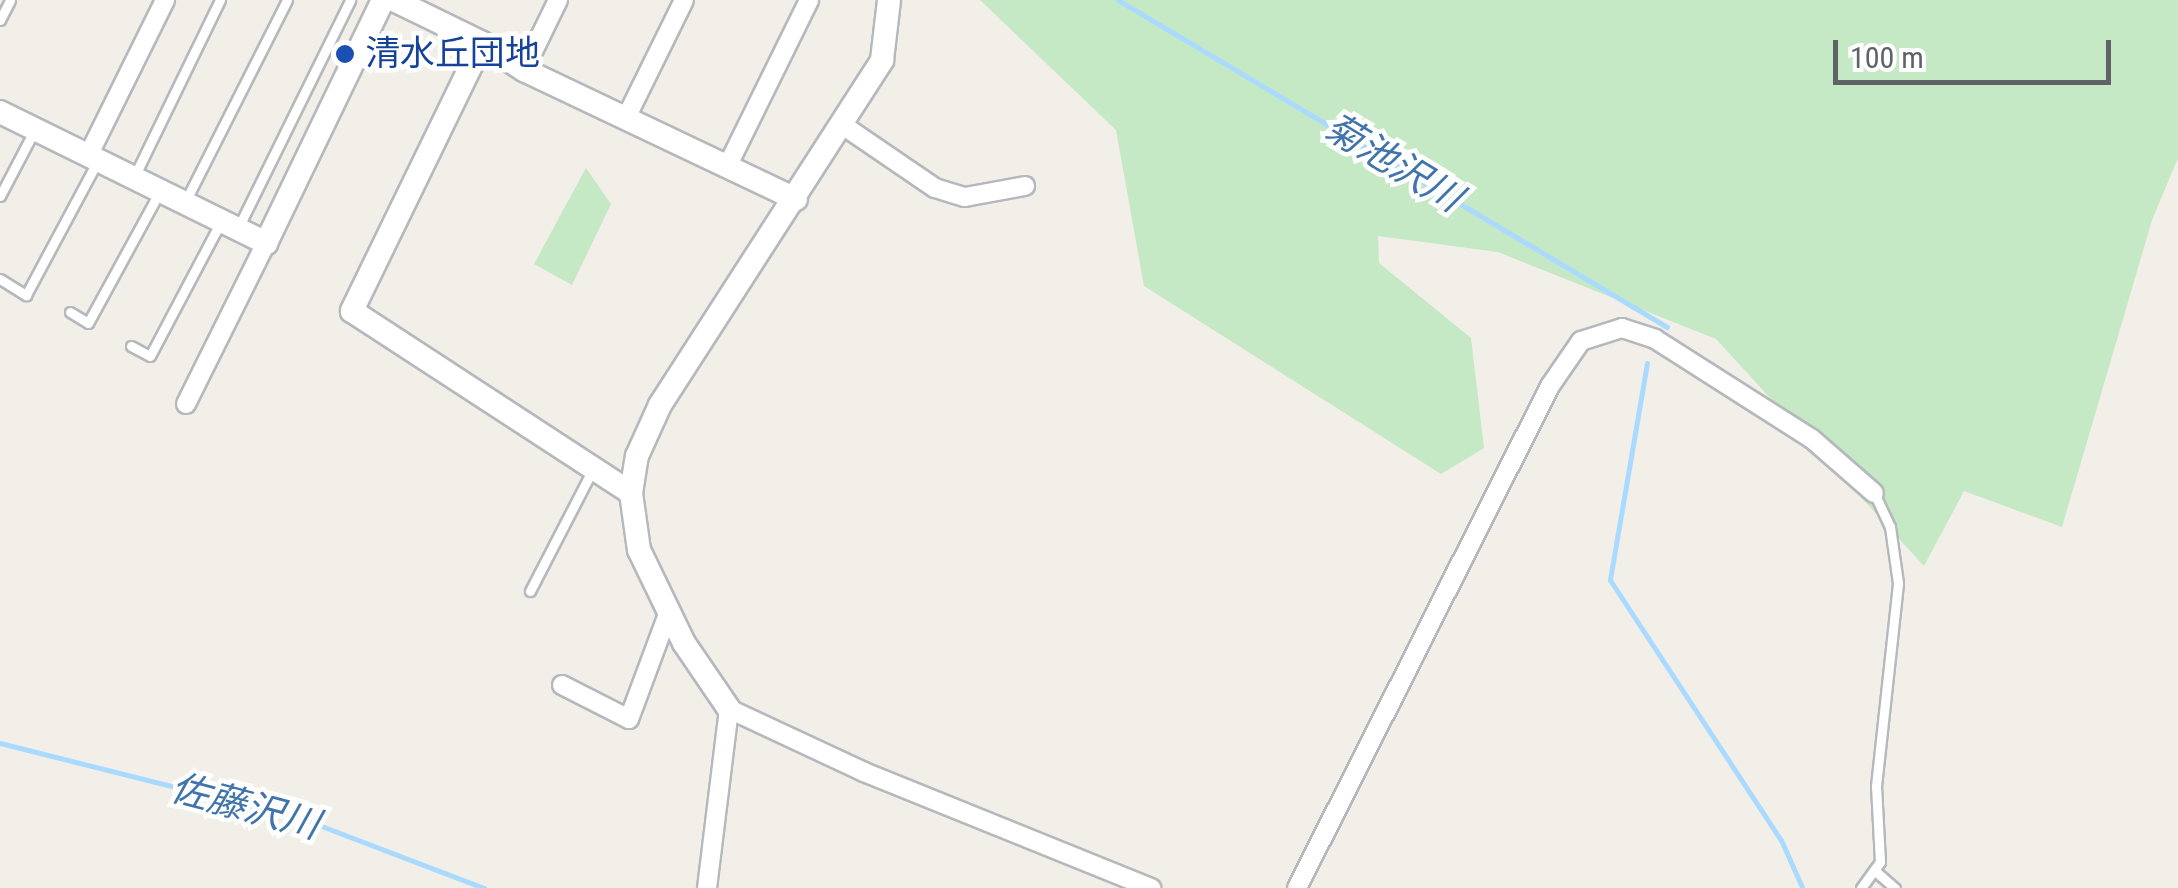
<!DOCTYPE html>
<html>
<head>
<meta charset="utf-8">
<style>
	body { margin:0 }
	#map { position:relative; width:2178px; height:888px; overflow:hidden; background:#f1efe8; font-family:"Roboto Condensed","Noto Sans JP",sans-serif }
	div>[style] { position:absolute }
	.green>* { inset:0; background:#c5e8c5 }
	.stream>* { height:5px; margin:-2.5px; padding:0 2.5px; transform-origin:2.5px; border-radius:2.5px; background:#aadaff }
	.roads { filter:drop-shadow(2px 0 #b5b8bc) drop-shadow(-2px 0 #b5b8bc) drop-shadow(0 2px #b5b8bc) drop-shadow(0 -2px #b5b8bc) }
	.service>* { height:9px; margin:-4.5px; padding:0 4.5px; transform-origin:4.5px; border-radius:4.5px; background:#fff }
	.minor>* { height:18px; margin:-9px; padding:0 9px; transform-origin:9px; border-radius:9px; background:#fff }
	.tertiary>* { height:22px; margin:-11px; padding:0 11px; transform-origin:11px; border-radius:11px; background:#fff }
	.dots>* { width:28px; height:28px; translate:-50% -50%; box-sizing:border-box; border:5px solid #fff; border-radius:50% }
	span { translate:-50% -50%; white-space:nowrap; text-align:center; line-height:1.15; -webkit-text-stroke:9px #fff; paint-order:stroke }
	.transit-label { font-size:35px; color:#164399 }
	.left { translate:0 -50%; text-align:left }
	.water-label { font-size:38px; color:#4174aa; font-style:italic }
	.scale { position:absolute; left:1833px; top:40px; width:278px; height:45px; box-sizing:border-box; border:5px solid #5f6368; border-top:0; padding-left:12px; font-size:30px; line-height:35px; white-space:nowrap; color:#5f6368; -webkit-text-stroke:8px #fff; paint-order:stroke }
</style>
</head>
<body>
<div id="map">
	<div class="green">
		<i style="clip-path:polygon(980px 0,2178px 0,2178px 158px,2152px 220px,2062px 527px,1964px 491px,1924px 566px,1716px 339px,1498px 252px,1378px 236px,1379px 263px,1471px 338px,1484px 448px,1441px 474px,1144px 286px,1116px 130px)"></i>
		<i style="clip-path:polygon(586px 168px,611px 204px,572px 285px,534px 264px)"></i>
	</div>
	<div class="stream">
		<i style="left:1118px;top:0;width:639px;rotate:30.78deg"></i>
		<i style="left:1647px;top:363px;width:220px;rotate:99.7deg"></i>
		<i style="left:1610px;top:580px;width:311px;rotate:56.7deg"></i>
		<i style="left:1781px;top:840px;width:51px;rotate:65.9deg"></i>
		<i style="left:0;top:743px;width:312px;rotate:14.1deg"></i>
		<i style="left:303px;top:819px;width:194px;rotate:20.9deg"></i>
	</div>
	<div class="roads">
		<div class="service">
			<i style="left:0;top:20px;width:22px;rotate:-63deg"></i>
			<i style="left:134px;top:177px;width:197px;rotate:-64.1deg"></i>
			<i style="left:0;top:196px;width:73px;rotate:-62.4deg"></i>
			<i style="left:185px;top:202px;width:226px;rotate:-63.2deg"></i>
			<i style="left:239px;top:226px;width:252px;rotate:-63.8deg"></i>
			<i style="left:0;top:279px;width:31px;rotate:32deg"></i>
			<i style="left:26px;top:295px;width:151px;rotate:-61.9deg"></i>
			<i style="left:70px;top:312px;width:21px;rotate:31deg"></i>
			<i style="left:88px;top:323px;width:148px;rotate:-61.4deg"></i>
			<i style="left:131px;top:346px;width:21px;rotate:28deg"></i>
			<i style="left:150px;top:356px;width:150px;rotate:-62.2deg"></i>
			<i style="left:530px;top:591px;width:135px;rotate:-62.7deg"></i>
			<i style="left:1874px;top:870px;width:28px;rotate:41deg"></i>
			<i style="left:1861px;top:888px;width:32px;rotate:-54deg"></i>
			<i style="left:1880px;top:862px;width:76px;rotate:-93deg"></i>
			<i style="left:1876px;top:786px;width:204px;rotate:-83.8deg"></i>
			<i style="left:1898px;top:583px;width:57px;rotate:-98.1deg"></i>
			<i style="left:1890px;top:527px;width:38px;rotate:-115deg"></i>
		</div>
		<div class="minor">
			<i style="left:524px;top:70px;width:78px;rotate:-64.1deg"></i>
			<i style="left:626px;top:118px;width:131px;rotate:-63.8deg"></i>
			<i style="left:844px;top:126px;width:110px;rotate:34.3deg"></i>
			<i style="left:935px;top:188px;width:31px;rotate:17deg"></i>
			<i style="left:965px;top:197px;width:61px;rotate:-10.4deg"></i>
			<i style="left:89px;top:154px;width:172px;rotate:-63.7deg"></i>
			<i style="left:727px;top:167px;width:186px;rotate:-63.8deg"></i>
			<i style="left:186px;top:404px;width:180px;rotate:-63.6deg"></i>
			<i style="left:562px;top:685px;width:75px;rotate:26.9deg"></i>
			<i style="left:629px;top:719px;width:112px;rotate:-69.6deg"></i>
			<i style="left:707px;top:888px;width:180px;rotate:-83deg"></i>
			<i style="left:729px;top:709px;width:149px;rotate:25deg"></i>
			<i style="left:864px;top:772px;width:310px;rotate:22deg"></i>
			<i style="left:1297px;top:888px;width:562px;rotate:-63.25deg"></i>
			<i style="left:1550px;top:386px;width:55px;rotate:-55.4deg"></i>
			<i style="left:1581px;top:341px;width:43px;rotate:-17.6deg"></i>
			<i style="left:1622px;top:328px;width:35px;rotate:18deg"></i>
			<i style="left:1655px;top:339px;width:186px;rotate:32.5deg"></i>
			<i style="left:1812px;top:439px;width:82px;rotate:41.1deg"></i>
		</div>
		<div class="tertiary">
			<i style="left:394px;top:0;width:98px;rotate:26deg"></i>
			<i style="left:482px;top:43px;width:298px;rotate:115.9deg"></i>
			<i style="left:352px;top:311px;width:333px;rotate:33.1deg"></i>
			<i style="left:482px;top:43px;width:50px;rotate:32.7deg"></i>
			<i style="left:524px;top:70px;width:301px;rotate:25.4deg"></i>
			<i style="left:0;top:112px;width:297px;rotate:26.2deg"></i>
			<i style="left:266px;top:243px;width:270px;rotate:-64.3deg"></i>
			<i style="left:729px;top:709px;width:80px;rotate:-124.3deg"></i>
			<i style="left:684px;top:643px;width:103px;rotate:-115.8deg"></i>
			<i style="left:639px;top:550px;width:58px;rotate:-98deg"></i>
			<i style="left:631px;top:493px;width:37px;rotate:-81deg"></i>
			<i style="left:637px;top:456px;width:56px;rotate:-65.7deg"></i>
			<i style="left:660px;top:405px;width:410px;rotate:-57.2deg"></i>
			<i style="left:882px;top:60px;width:60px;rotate:-83.3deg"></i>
		</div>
	</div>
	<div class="dots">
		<i style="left:345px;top:54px;background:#1a4fb4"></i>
	</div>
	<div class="transit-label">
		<span class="left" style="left:365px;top:54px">清水丘団地</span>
	</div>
	<div class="water-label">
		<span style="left:1393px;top:163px;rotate:31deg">菊池沢川</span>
		<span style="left:245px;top:807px;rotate:15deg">佐藤沢川</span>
	</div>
	<div class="scale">100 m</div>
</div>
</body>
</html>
